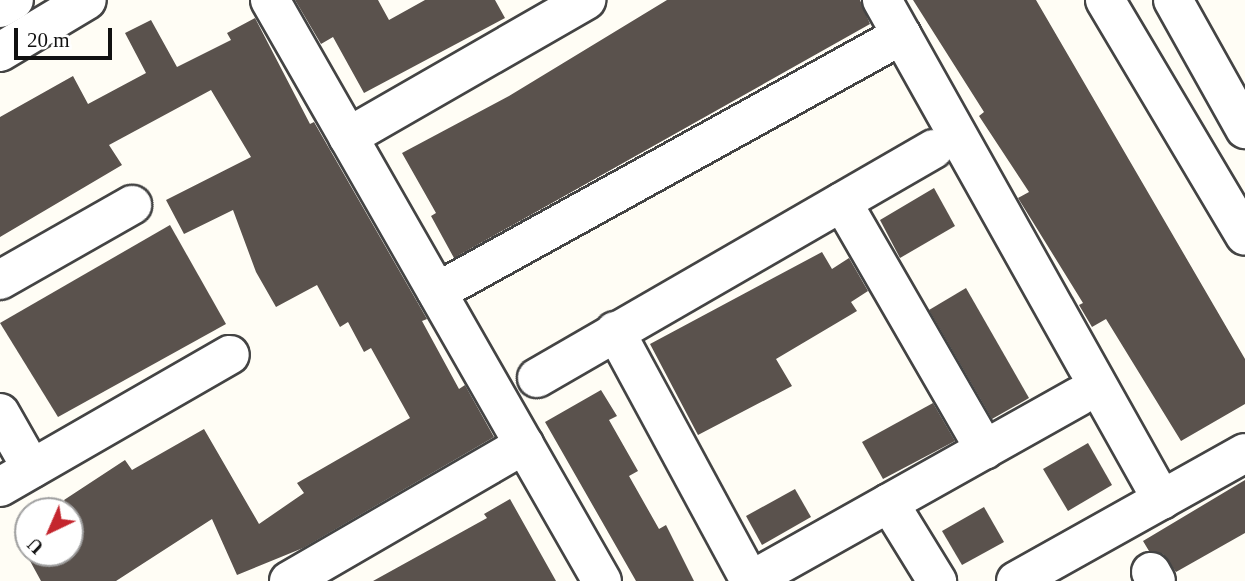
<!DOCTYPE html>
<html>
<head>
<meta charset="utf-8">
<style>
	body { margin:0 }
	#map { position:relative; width:1245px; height:581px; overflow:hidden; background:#fffdf5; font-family:Georgia,serif }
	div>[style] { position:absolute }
	.building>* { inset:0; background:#5a524d }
	.roads { filter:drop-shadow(2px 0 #444) drop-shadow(-2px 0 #444) drop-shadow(0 2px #444) drop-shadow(0 -2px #444) }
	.minor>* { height:38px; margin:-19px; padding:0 19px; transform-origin:19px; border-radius:19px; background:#fff }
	span { translate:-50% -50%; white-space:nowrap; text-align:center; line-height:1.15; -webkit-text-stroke:7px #fff; paint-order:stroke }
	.north { position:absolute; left:14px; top:497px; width:70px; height:70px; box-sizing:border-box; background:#fff; border:2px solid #a0a0a0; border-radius:50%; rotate:224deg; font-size:19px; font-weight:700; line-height:28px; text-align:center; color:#111 }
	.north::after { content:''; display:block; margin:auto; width:24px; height:32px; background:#c4262e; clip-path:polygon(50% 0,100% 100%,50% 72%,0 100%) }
	.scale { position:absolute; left:14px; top:28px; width:98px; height:32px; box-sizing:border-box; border:4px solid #111; border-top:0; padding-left:9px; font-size:21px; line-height:24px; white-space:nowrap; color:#111; -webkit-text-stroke:5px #fff; paint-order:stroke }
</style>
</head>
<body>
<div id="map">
	<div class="building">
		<i style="clip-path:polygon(295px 0,378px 0,389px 20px,425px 0,495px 0,505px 18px,364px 93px,333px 37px,321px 44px)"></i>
		<i style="clip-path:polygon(667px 0,860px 0,870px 24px,454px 258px,431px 216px,436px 213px,402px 153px,509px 96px)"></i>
		<i style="clip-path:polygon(907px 0,1036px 0,1245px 359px,1245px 404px,1181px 441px,1106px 319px,1092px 327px,1079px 305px,1083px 303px,1018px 198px,1029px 192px,979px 116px,984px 112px,913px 0)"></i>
		<i style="clip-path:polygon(255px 18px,310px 124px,314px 122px,427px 319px,422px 321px,459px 389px,465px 385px,494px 437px,303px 548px,237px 575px,212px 519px,116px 581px,41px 581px,18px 539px,28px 534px,28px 553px,70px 553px,71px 511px,64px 500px,125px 460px,132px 470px,204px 429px,259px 524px,304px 493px,297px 483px,410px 418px,371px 348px,364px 352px,348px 322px,340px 327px,317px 285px,276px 307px,256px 272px,233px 210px,184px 234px,166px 200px,251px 157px,211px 90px,109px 145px,122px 165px,0 237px,0 117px,73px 76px,88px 104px,146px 73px,125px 33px,151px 20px,177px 67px,231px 40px,227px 33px)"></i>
		<i style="clip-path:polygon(934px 188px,955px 226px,900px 258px,880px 220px)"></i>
		<i style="clip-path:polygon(170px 225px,226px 324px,58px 417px,0 323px)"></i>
		<i style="clip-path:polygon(822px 252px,832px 269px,849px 258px,868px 291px,851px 302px,857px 311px,776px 359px,792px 386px,698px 435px,650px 344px)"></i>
		<i style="clip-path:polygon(966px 288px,1029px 398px,992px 419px,929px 310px)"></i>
		<i style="clip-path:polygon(601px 390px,617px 416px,609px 420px,638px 471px,629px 476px,659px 529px,666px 525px,694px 581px,636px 581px,545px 422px)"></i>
		<i style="clip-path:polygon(933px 403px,955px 441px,883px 479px,862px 442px)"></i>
		<i style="clip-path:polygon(1088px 443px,1112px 485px,1068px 511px,1043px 469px)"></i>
		<i style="clip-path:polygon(1245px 480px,1245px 533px,1176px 572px,1163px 554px,1149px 551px,1143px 541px)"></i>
		<i style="clip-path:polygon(795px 489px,811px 517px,762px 545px,746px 516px)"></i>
		<i style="clip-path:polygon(510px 499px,556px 581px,373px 581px,487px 518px,484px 514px)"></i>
		<i style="clip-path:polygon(984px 507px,1004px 542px,962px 565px,942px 531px)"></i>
	</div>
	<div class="roads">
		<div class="minor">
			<i style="left:270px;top:0;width:669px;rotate:60.26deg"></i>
			<i style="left:882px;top:0;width:573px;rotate:60.75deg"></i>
			<i style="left:1105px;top:0;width:274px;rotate:59.3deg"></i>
			<i style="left:1173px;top:0;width:148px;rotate:60.8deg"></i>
			<i style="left:0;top:8px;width:16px;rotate:-30deg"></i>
			<i style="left:0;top:52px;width:101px;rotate:-30.9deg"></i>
			<i style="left:348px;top:137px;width:275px;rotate:-29.9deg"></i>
			<i style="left:842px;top:202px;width:286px;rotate:60deg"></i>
			<i style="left:0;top:280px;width:152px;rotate:-29.6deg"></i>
			<i style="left:437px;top:292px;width:531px;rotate:-28.93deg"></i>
			<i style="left:615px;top:331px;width:284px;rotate:61.6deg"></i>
			<i style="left:537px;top:378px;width:458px;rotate:-30deg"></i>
			<i style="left:0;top:413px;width:64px;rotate:60.3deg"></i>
			<i style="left:0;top:487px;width:265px;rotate:-29.9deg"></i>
			<i style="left:889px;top:503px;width:92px;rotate:58.4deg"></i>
			<i style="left:1151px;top:572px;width:10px;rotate:61deg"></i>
			<i style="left:289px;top:581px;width:272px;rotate:-30.1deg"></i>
			<i style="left:750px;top:581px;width:377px;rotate:-29.3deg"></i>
			<i style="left:1016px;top:581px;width:262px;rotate:-29.2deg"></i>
		</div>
	</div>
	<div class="north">U</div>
	<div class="scale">20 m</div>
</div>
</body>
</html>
